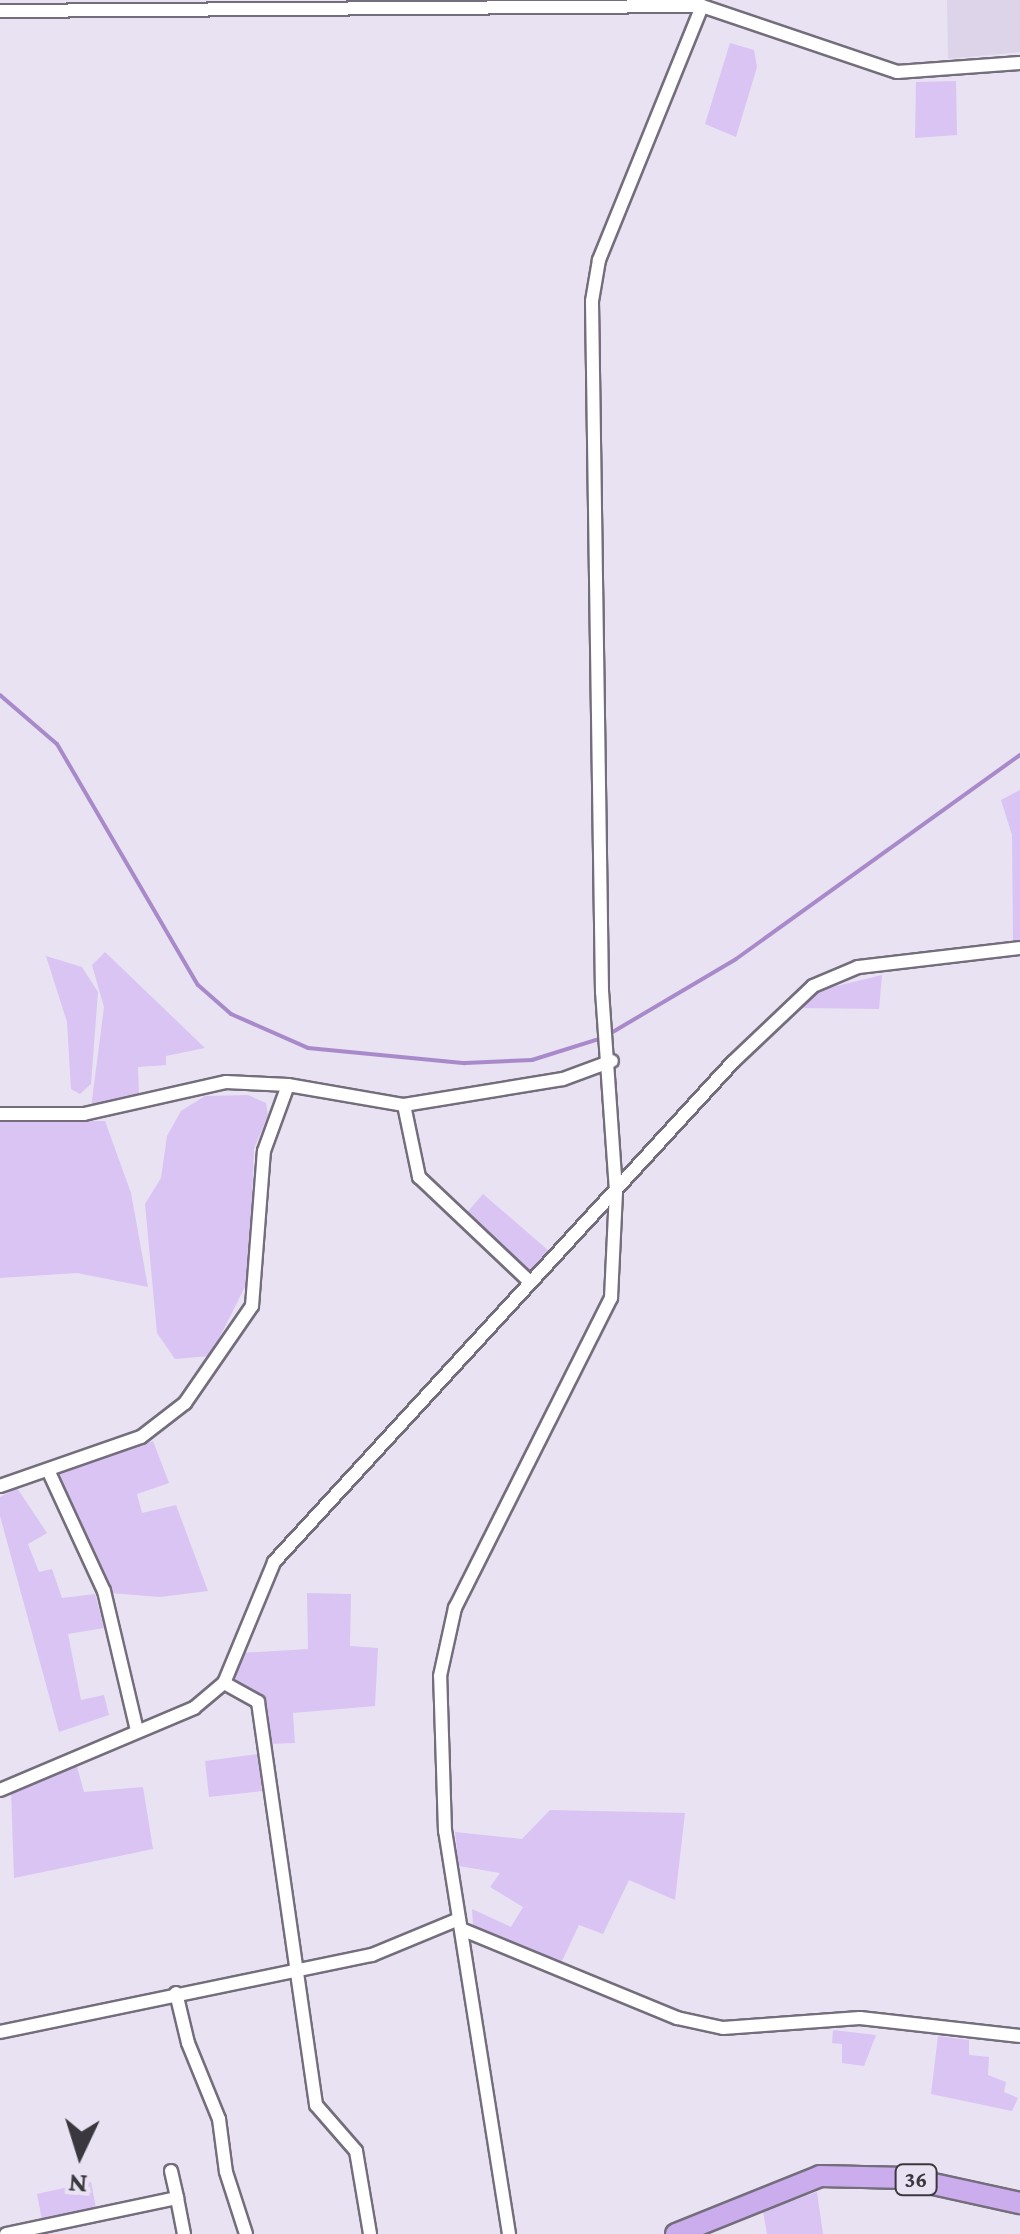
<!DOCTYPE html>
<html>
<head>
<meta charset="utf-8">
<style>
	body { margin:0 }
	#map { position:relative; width:1020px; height:2234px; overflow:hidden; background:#e9e2f2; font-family:"Crimson Pro",serif }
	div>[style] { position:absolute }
	.built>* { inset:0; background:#ddd4ea }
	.green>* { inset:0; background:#d9c4f4 }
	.stream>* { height:4px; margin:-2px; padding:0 2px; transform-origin:2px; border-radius:2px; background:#a88aca }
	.roads { filter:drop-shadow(2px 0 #746e7c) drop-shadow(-2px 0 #746e7c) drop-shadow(0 2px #746e7c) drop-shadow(0 -2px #746e7c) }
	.minor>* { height:12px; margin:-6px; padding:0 6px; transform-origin:6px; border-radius:6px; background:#fff }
	.primary>* { height:20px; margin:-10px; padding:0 10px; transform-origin:10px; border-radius:10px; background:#cbaced }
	span { translate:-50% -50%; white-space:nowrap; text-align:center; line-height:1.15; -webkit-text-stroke:10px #e9e2f2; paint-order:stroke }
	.shield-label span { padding:2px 8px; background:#e9e2f2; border:2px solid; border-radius:8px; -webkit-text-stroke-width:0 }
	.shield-label { font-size:22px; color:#3a383e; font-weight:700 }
	.north { position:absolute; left:30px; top:2104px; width:100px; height:100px; -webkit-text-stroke:8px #e9e2f2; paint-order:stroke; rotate:184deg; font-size:28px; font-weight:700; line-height:40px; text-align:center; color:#3a383e }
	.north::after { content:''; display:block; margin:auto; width:35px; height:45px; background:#3a383e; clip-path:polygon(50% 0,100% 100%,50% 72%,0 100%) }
</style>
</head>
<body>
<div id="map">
	<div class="built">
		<i style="clip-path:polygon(947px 0,1020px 0,1020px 52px,948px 59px)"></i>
	</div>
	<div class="green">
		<i style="clip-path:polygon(730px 43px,754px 50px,757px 67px,736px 137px,705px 124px)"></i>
		<i style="clip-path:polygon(956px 81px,957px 135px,915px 138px,916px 82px)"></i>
		<i style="clip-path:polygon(1020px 790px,1020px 940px,1013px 942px,1012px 835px,1001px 800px)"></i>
		<i style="clip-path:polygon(105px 952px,205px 1048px,166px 1056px,166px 1065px,138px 1067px,139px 1094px,91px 1108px,104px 1007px,92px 965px)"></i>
		<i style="clip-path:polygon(46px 956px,82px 967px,98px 992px,91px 1084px,80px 1094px,71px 1089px,67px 1022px)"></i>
		<i style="clip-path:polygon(882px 975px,879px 1009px,802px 1008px,820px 990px)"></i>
		<i style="clip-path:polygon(248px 1095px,266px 1103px,268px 1115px,254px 1149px,249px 1279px,210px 1356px,175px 1359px,157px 1333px,145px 1204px,161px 1178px,167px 1136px,181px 1111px,205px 1096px)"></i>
		<i style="clip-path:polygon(0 1121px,105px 1121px,131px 1193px,148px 1287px,77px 1273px,0 1278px)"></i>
		<i style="clip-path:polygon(483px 1194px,549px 1251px,530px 1273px,464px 1216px)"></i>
		<i style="clip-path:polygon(153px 1441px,169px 1483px,137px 1494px,142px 1513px,176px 1505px,208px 1591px,160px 1597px,110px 1593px,53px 1475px)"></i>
		<i style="clip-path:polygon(17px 1488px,47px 1533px,28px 1544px,39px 1572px,52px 1569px,62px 1598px,95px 1594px,104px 1628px,68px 1634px,81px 1700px,104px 1695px,109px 1715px,59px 1732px,0 1516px,0 1497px)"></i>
		<i style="clip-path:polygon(307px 1593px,351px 1594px,350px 1646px,378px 1648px,375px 1706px,293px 1713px,295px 1743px,268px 1744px,263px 1700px,235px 1681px,240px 1653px,308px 1649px)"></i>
		<i style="clip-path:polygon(258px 1754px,262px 1791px,209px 1797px,205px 1761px)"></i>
		<i style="clip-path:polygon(76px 1763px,84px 1792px,143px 1787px,153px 1849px,14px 1878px,11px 1790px)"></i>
		<i style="clip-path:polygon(550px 1810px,685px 1813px,675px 1900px,629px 1880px,603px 1934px,579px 1925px,561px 1963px,473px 1925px,472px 1909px,511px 1927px,523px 1907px,490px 1887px,500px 1873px,459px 1866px,455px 1832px,522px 1839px)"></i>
		<i style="clip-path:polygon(833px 2030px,876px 2035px,864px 2066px,842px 2063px,842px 2044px,832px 2043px)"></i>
		<i style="clip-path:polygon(938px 2036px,969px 2040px,969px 2055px,989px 2057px,988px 2075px,1006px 2082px,1004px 2092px,1018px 2098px,1012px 2111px,931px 2094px)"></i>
		<i style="clip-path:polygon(91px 2182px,96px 2208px,42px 2220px,37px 2194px)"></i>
		<i style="clip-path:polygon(817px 2192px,823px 2234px,767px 2234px,763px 2211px)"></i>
	</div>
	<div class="stream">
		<i style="left:0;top:695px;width:75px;rotate:40.7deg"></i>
		<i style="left:57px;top:744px;width:279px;rotate:59.7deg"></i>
		<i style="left:198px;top:985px;width:44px;rotate:41.3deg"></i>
		<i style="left:231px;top:1014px;width:84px;rotate:23.8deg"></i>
		<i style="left:308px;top:1048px;width:158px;rotate:5.5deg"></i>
		<i style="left:465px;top:1063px;width:67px;rotate:-2.6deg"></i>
		<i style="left:532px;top:1060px;width:73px;rotate:-17.4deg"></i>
		<i style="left:611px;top:1033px;width:145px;rotate:-30.6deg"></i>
		<i style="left:736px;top:959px;width:350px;rotate:-35.7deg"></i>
	</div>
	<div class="roads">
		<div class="minor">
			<i style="left:0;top:11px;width:702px;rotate:-0.41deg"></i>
			<i style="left:702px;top:6px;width:206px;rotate:18.7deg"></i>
			<i style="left:897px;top:72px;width:123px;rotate:-4.2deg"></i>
			<i style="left:404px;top:1105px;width:74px;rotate:78.2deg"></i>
			<i style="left:419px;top:1177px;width:153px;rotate:43.4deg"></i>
			<i style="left:0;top:1114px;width:84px"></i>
			<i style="left:84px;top:1114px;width:146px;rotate:-12.7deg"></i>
			<i style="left:226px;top:1082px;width:62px;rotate:2.8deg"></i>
			<i style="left:288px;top:1085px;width:118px;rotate:9.8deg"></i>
			<i style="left:404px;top:1105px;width:161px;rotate:-9.3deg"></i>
			<i style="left:563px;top:1079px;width:52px;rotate:-20.2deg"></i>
			<i style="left:48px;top:1470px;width:133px;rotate:65.2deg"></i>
			<i style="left:104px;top:1591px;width:144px;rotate:76.7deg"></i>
			<i style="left:0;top:1486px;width:149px;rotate:-19.2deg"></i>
			<i style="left:141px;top:1437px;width:56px;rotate:-37.7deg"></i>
			<i style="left:185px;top:1403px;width:118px;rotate:-55.4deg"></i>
			<i style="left:252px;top:1306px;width:155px;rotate:-85.6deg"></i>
			<i style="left:264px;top:1151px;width:70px;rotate:-70deg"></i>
			<i style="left:224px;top:1683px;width:39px;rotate:29deg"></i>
			<i style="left:258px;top:1702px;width:407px;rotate:81.8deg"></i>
			<i style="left:316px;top:2105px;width:61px;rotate:49deg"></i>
			<i style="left:356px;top:2151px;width:84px;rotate:80.4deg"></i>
			<i style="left:0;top:1790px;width:211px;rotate:-22.9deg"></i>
			<i style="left:194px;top:1708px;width:39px;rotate:-40deg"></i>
			<i style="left:224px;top:1683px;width:131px;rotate:-67.5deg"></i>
			<i style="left:274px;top:1562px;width:679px;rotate:-47.45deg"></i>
			<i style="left:733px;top:1062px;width:110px;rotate:-43.5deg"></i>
			<i style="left:813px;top:986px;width:49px;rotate:-22.9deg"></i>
			<i style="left:858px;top:967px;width:163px;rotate:-6.7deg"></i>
			<i style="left:461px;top:1929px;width:234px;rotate:22.4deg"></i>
			<i style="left:677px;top:2018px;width:47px;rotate:12.3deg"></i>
			<i style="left:723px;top:2028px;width:137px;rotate:-4.2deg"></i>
			<i style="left:860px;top:2018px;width:161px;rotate:6.4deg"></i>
			<i style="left:176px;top:1993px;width:51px;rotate:76.5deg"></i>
			<i style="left:188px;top:2043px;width:82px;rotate:67.8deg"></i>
			<i style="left:219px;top:2119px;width:53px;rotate:82.5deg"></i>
			<i style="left:226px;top:2172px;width:65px;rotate:72.1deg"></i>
			<i style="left:0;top:2032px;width:380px;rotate:-11.7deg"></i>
			<i style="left:372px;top:1955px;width:94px;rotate:-22.5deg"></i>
			<i style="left:171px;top:2171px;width:28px;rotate:77deg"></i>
			<i style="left:6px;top:2234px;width:175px;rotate:-11.9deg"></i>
			<i style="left:177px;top:2198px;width:37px;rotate:79deg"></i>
			<i style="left:509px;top:2234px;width:408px;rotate:-99deg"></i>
			<i style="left:445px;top:1831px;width:155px;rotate:-91.8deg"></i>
			<i style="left:440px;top:1676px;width:70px;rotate:-77.6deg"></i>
			<i style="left:455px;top:1608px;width:347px;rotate:-63.3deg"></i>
			<i style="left:611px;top:1298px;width:107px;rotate:-87.3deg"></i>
			<i style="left:616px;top:1191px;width:199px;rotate:-94deg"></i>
			<i style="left:602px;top:992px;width:691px;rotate:-90.83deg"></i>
			<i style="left:592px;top:301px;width:42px;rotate:-80.3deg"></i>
			<i style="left:599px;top:260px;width:274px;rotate:-67.9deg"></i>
		</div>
		<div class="primary">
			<i style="left:676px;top:2234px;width:155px;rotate:-21.9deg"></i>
			<i style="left:820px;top:2176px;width:86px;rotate:1.3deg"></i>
			<i style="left:906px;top:2178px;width:117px;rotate:12.4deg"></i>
		</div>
	</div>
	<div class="shield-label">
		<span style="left:916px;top:2180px">36</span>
	</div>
	<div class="north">N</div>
</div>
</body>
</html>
